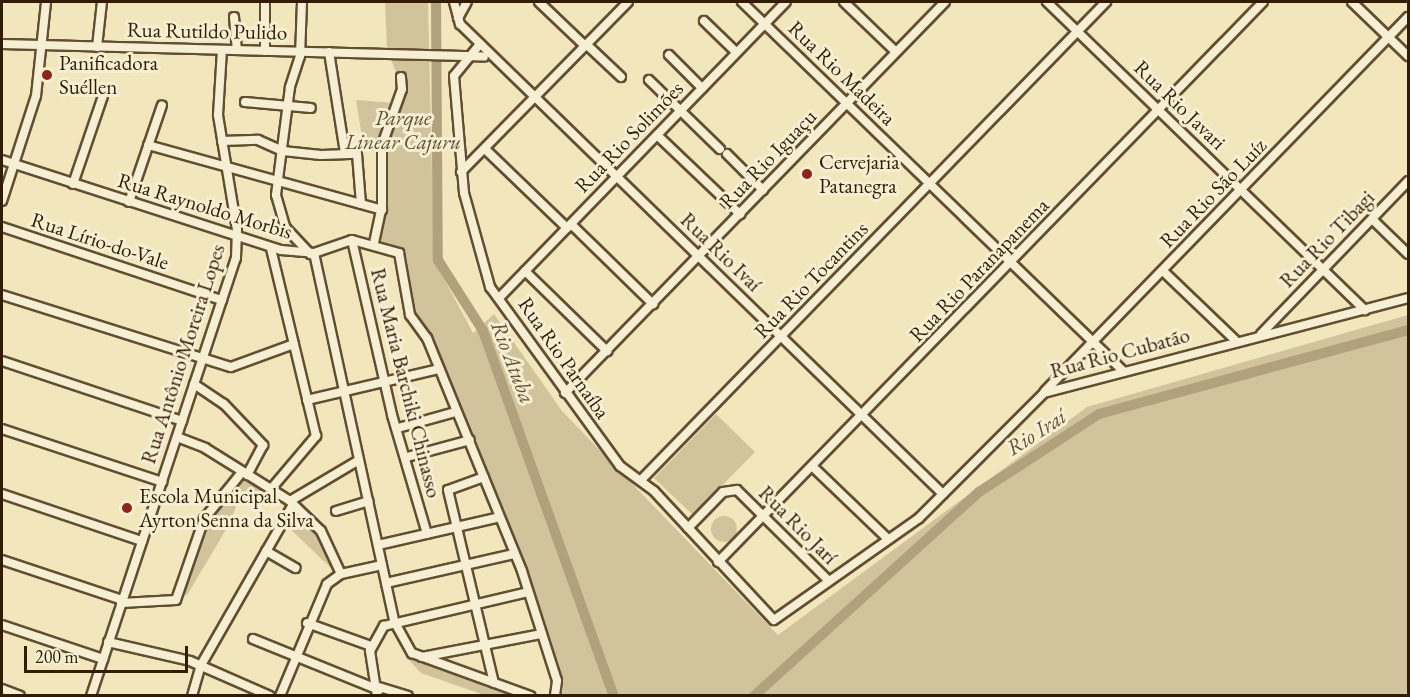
<!DOCTYPE html>
<html>
<head>
<meta charset="utf-8">
<style>
	body { margin:0 }
	#map { position:relative; width:1410px; height:697px; overflow:hidden; background:#f2e6bc; font-family:"EB Garamond",serif }
	div>[style] { position:absolute }
	.green>* { inset:0; background:#d1c49d }
	.round { border-radius:50% }
	.river>* { height:10px; margin:-5px; padding:0 5px; transform-origin:5px; border-radius:5px; background:#b1a17d }
	.roads { filter:drop-shadow(2px 0 #624e31) drop-shadow(-2px 0 #624e31) drop-shadow(0 2px #624e31) drop-shadow(0 -2px #624e31) }
	.minor>* { height:8px; margin:-4px; padding:0 4px; transform-origin:4px; border-radius:4px; background:#f7efd3 }
	.dots>* { width:16px; height:16px; translate:-50% -50%; box-sizing:border-box; border:3px solid #f7efd3; border-radius:50% }
	span { translate:-50% -50%; white-space:nowrap; text-align:center; line-height:1.15; -webkit-text-stroke:6px #f7efd3; paint-order:stroke }
	.street-label { font-size:21px; color:#321c03 }
	.poi-label { font-size:21px; color:#321c03 }
	.left { translate:0 -50%; text-align:left }
	.park-label { font-size:21px; color:#624e31; font-style:italic }
	.water-label { font-size:22px; color:#655134; font-style:italic }
	.frame { position:absolute; inset:0; border:3px solid #321c03; pointer-events:none }
	.scale { position:absolute; left:24px; top:646px; width:164px; height:27px; box-sizing:border-box; border:3px solid #321c03; border-top:0; padding-left:8px; font-size:18px; line-height:21px; white-space:nowrap; color:#321c03; -webkit-text-stroke:4px #f7efd3; paint-order:stroke }
</style>
</head>
<body>
<div id="map">
	<div class="green">
		<i style="clip-path:polygon(385px 2px,428px 2px,434px 260px,473px 333px,494px 314px,562px 411px,778px 635px,1087px 407px,1408px 315px,1408px 695px,562px 695px,563px 684px,524px 566px,429px 330px,413px 313px,403px 251px,380px 241px,387px 151px,364px 150px,356px 100px,396px 103px,398px 78px,387px 49px)"></i>
		<i style="clip-path:polygon(716px 414px,755px 452px,693px 515px,654px 478px)"></i>
		<i style="clip-path:polygon(243px 477px,273px 494px,265px 504px,251px 494px,239px 498px,230px 523px,187px 595px,181px 593px,208px 518px)"></i>
		<i style="clip-path:polygon(293px 510px,318px 534px,333px 570px,285px 524px)"></i>
		<i class="round" style="left:711px;top:516px;width:26px;height:26px"></i>
		<i style="clip-path:polygon(406px 657px,515px 695px,484px 695px,421px 673px)"></i>
	</div>
	<div class="river">
		<i style="left:436px;top:2px;width:258px;rotate:89.6deg"></i>
		<i style="left:438px;top:260px;width:84px;rotate:57.6deg"></i>
		<i style="left:483px;top:331px;width:388px;rotate:70.3deg"></i>
		<i style="left:754px;top:696px;width:304px;rotate:-42.2deg"></i>
		<i style="left:979px;top:492px;width:143px;rotate:-33deg"></i>
		<i style="left:1099px;top:414px;width:320px;rotate:-15.2deg"></i>
	</div>
	<div class="roads">
		<div class="minor">
			<i style="left:265px;top:2px;width:49px;rotate:90deg"></i>
			<i style="left:302px;top:2px;width:54px;rotate:92.1deg"></i>
			<i style="left:300px;top:56px;width:33px;rotate:108deg"></i>
			<i style="left:290px;top:87px;width:109px;rotate:97.4deg"></i>
			<i style="left:276px;top:195px;width:33px;rotate:74deg"></i>
			<i style="left:285px;top:227px;width:37px;rotate:47deg"></i>
			<i style="left:454px;top:2px;width:23px;rotate:75deg"></i>
			<i style="left:460px;top:24px;width:674px;rotate:44.22deg"></i>
			<i style="left:539px;top:2px;width:64px;rotate:43.7deg"></i>
			<i style="left:742px;top:2px;width:530px;rotate:44.08deg"></i>
			<i style="left:844px;top:2px;width:72px;rotate:43.9deg"></i>
			<i style="left:1047px;top:2px;width:443px;rotate:44.1deg"></i>
			<i style="left:1352px;top:2px;width:78px;rotate:44deg"></i>
			<i style="left:234px;top:17px;width:33px;rotate:85deg"></i>
			<i style="left:458px;top:18px;width:18px;rotate:-61deg"></i>
			<i style="left:704px;top:21px;width:45px;rotate:44.1deg"></i>
			<i style="left:2px;top:44px;width:482px;rotate:1.5deg"></i>
			<i style="left:480px;top:44px;width:41px;rotate:129.1deg"></i>
			<i style="left:454px;top:76px;width:117px;rotate:85.1deg"></i>
			<i style="left:464px;top:193px;width:98px;rotate:74.5deg"></i>
			<i style="left:490px;top:287px;width:221px;rotate:54deg"></i>
			<i style="left:620px;top:466px;width:42px;rotate:36.3deg"></i>
			<i style="left:654px;top:491px;width:176px;rotate:47.1deg"></i>
			<i style="left:774px;top:620px;width:177px;rotate:-35.1deg"></i>
			<i style="left:919px;top:518px;width:177px;rotate:-45deg"></i>
			<i style="left:1044px;top:393px;width:376px;rotate:-14.6deg"></i>
			<i style="left:586px;top:44px;width:48px;rotate:43.3deg"></i>
			<i style="left:97px;top:47px;width:45px;rotate:-83.7deg"></i>
			<i style="left:329px;top:52px;width:102px;rotate:81deg"></i>
			<i style="left:669px;top:55px;width:47px;rotate:45deg"></i>
			<i style="left:649px;top:80px;width:99px;rotate:44.2deg"></i>
			<i style="left:245px;top:102px;width:66px;rotate:5.2deg"></i>
			<i style="left:657px;top:135px;width:115px;rotate:43.6deg"></i>
			<i style="left:222px;top:141px;width:36px;rotate:-2deg"></i>
			<i style="left:258px;top:140px;width:27px;rotate:24deg"></i>
			<i style="left:283px;top:151px;width:38px;rotate:6deg"></i>
			<i style="left:321px;top:155px;width:36px;rotate:-2deg"></i>
			<i style="left:357px;top:154px;width:50px;rotate:85.4deg"></i>
			<i style="left:148px;top:145px;width:243px;rotate:15.5deg"></i>
			<i style="left:485px;top:149px;width:114px;rotate:43.9deg"></i>
			<i style="left:727px;top:154px;width:51px;rotate:45deg"></i>
			<i style="left:2px;top:160px;width:293px;rotate:17.9deg"></i>
			<i style="left:281px;top:250px;width:33px;rotate:5deg"></i>
			<i style="left:314px;top:253px;width:40px;rotate:-18.9deg"></i>
			<i style="left:352px;top:240px;width:49px;rotate:15.5deg"></i>
			<i style="left:399px;top:253px;width:63px;rotate:79.9deg"></i>
			<i style="left:410px;top:315px;width:29px;rotate:54deg"></i>
			<i style="left:427px;top:338px;width:252px;rotate:67.8deg"></i>
			<i style="left:522px;top:571px;width:115px;rotate:72.3deg"></i>
			<i style="left:557px;top:681px;width:15px;rotate:98deg"></i>
			<i style="left:461px;top:172px;width:238px;rotate:-45.5deg"></i>
			<i style="left:73px;top:184px;width:93px;rotate:-71.2deg"></i>
			<i style="left:2px;top:201px;width:110px;rotate:-72.1deg"></i>
			<i style="left:36px;top:96px;width:95px;rotate:-83.9deg"></i>
			<i style="left:129px;top:202px;width:102px;rotate:-71.2deg"></i>
			<i style="left:1372px;top:219px;width:50px;rotate:44.2deg"></i>
			<i style="left:571px;top:224px;width:115px;rotate:44.3deg"></i>
			<i style="left:2px;top:227px;width:232px;rotate:18.4deg"></i>
			<i style="left:352px;top:240px;width:180px;rotate:77.1deg"></i>
			<i style="left:392px;top:415px;width:124px;rotate:73.6deg"></i>
			<i style="left:374px;top:243px;width:38px;rotate:-78deg"></i>
			<i style="left:382px;top:206px;width:61px;rotate:-90deg"></i>
			<i style="left:382px;top:145px;width:59px;rotate:-70.3deg"></i>
			<i style="left:402px;top:89px;width:12px;rotate:-95deg"></i>
			<i style="left:314px;top:253px;width:377px;rotate:77.7deg"></i>
			<i style="left:394px;top:621px;width:37px;rotate:61deg"></i>
			<i style="left:412px;top:653px;width:126px;rotate:20deg"></i>
			<i style="left:525px;top:271px;width:115px;rotate:44.3deg"></i>
			<i style="left:1163px;top:271px;width:100px;rotate:43.8deg"></i>
			<i style="left:2px;top:295px;width:240px;rotate:17.5deg"></i>
			<i style="left:231px;top:367px;width:67px;rotate:-20.1deg"></i>
			<i style="left:499px;top:298px;width:412px;rotate:-45.9deg"></i>
			<i style="left:1261px;top:334px;width:212px;rotate:-46.1deg"></i>
			<i style="left:2px;top:361px;width:190px;rotate:18.4deg"></i>
			<i style="left:194px;top:384px;width:36px;rotate:34deg"></i>
			<i style="left:224px;top:404px;width:57px;rotate:46.4deg"></i>
			<i style="left:263px;top:445px;width:34px;rotate:118deg"></i>
			<i style="left:1045px;top:391px;width:521px;rotate:-45.86deg"></i>
			<i style="left:565px;top:393px;width:545px;rotate:-45.82deg"></i>
			<i style="left:307px;top:400px;width:136px;rotate:-13.2deg"></i>
			<i style="left:398px;top:428px;width:59px;rotate:-15.7deg"></i>
			<i style="left:2px;top:429px;width:169px;rotate:18.3deg"></i>
			<i style="left:177px;top:437px;width:30px;rotate:21deg"></i>
			<i style="left:205px;top:448px;width:100px;rotate:31.9deg"></i>
			<i style="left:290px;top:501px;width:43px;rotate:44.1deg"></i>
			<i style="left:321px;top:531px;width:47px;rotate:65.1deg"></i>
			<i style="left:407px;top:457px;width:65px;rotate:-15.1deg"></i>
			<i style="left:813px;top:467px;width:103px;rotate:43.8deg"></i>
			<i style="left:484px;top:477px;width:38px;rotate:160deg"></i>
			<i style="left:448px;top:490px;width:198px;rotate:76.6deg"></i>
			<i style="left:641px;top:480px;width:667px;rotate:-45.79deg"></i>
			<i style="left:271px;top:489px;width:70px;rotate:-49.7deg"></i>
			<i style="left:316px;top:436px;width:193px;rotate:-103.5deg"></i>
			<i style="left:2px;top:494px;width:148px;rotate:18.6deg"></i>
			<i style="left:290px;top:501px;width:80px;rotate:-30.7deg"></i>
			<i style="left:336px;top:511px;width:34px;rotate:-17deg"></i>
			<i style="left:688px;top:528px;width:50px;rotate:-45.8deg"></i>
			<i style="left:723px;top:492px;width:14px;rotate:-8deg"></i>
			<i style="left:737px;top:490px;width:129px;rotate:44.7deg"></i>
			<i style="left:378px;top:545px;width:121px;rotate:-12.9deg"></i>
			<i style="left:266px;top:551px;width:34px;rotate:30deg"></i>
			<i style="left:2px;top:560px;width:126px;rotate:18.4deg"></i>
			<i style="left:718px;top:562px;width:781px;rotate:-45.78deg"></i>
			<i style="left:386px;top:583px;width:131px;rotate:-12.8deg"></i>
			<i style="left:121px;top:603px;width:55px;rotate:-3.1deg"></i>
			<i style="left:176px;top:600px;width:86px;rotate:-70.9deg"></i>
			<i style="left:204px;top:519px;width:60px;rotate:-51deg"></i>
			<i style="left:307px;top:623px;width:68px;rotate:19.8deg"></i>
			<i style="left:2px;top:625px;width:107px;rotate:18.6deg"></i>
			<i style="left:253px;top:639px;width:136px;rotate:22deg"></i>
			<i style="left:108px;top:642px;width:84px;rotate:13deg"></i>
			<i style="left:190px;top:661px;width:87px;rotate:23.6deg"></i>
			<i style="left:422px;top:657px;width:122px;rotate:-10.9deg"></i>
			<i style="left:379px;top:687px;width:30px;rotate:17deg"></i>
			<i style="left:2px;top:689px;width:19px;rotate:21deg"></i>
			<i style="left:91px;top:696px;width:461px;rotate:-71.7deg"></i>
			<i style="left:236px;top:258px;width:28px;rotate:-88deg"></i>
			<i style="left:237px;top:230px;width:117px;rotate:-99.4deg"></i>
			<i style="left:218px;top:115px;width:65px;rotate:-86.5deg"></i>
			<i style="left:192px;top:696px;width:32px;rotate:-74deg"></i>
			<i style="left:201px;top:665px;width:183px;rotate:-60.2deg"></i>
			<i style="left:280px;top:696px;width:121px;rotate:-67.2deg"></i>
			<i style="left:327px;top:584px;width:17px;rotate:-36deg"></i>
			<i style="left:341px;top:574px;width:42px;rotate:-12.4deg"></i>
			<i style="left:377px;top:696px;width:46px;rotate:-98.8deg"></i>
			<i style="left:370px;top:651px;width:29px;rotate:-61deg"></i>
			<i style="left:384px;top:626px;width:148px;rotate:-13.3deg"></i>
		</div>
	</div>
	<div class="dots">
		<i style="left:47px;top:75px;background:#8f2418"></i>
		<i style="left:807px;top:174px;background:#8f2418"></i>
		<i style="left:127px;top:508px;background:#8f2418"></i>
	</div>
	<div class="street-label">
		<span style="left:207px;top:31px;rotate:1deg">Rua Rutildo Pulido</span>
		<span style="left:842px;top:73px;rotate:44deg">Rua Rio Madeira</span>
		<span style="left:1180px;top:105px;rotate:44deg">Rua Rio Javari</span>
		<span style="left:629px;top:137px;rotate:-46deg">Rua Rio Solimões</span>
		<span style="left:768px;top:159px;rotate:-46deg">Rua Rio Iguaçu</span>
		<span style="left:1213px;top:193px;rotate:-46deg">Rua Rio São Luíz</span>
		<span style="left:205px;top:206px;rotate:17deg">Rua Raynoldo Morbis</span>
		<span style="left:1327px;top:239px;rotate:-46deg">Rua Rio Tibagi</span>
		<span style="left:100px;top:241px;rotate:18deg">Rua Lírio-do-Vale</span>
		<span style="left:721px;top:252px;rotate:44deg">Rua Rio Ivaí</span>
		<span style="left:979px;top:270px;rotate:-46deg">Rua Rio Paranapanema</span>
		<span style="left:811px;top:280px;rotate:-46deg">Rua Rio Tocantins</span>
		<span style="left:1120px;top:353px;rotate:-15deg">Rua Rio Cubatão</span>
		<span style="left:183px;top:354px;rotate:-72deg">Rua Antônio Moreira Lopes</span>
		<span style="left:564px;top:358px;rotate:55deg">Rua Rio Parnaíba</span>
		<span style="left:406px;top:383px;rotate:76deg">Rua Maria Barchiki Chinasso</span>
		<span style="left:798px;top:525px;rotate:45deg">Rua Rio Jarí</span>
	</div>
	<div class="poi-label">
		<span class="left" style="left:59px;top:75px">Panificadora<br>Suéllen</span>
		<span class="left" style="left:819px;top:174px">Cervejaria<br>Patanegra</span>
		<span class="left" style="left:139px;top:508px">Escola Municipal<br>Ayrton Senna da Silva</span>
	</div>
	<div class="park-label">
		<span style="left:403px;top:130px">Parque<br>Linear Cajuru</span>
	</div>
	<div class="water-label">
		<span style="left:513px;top:362px;rotate:69deg">Rio Atuba</span>
		<span style="left:1036px;top:432px;rotate:-33deg">Rio Iraí</span>
	</div>
	<div class="frame"></div>
	<div class="scale">200 m</div>
</div>
</body>
</html>
